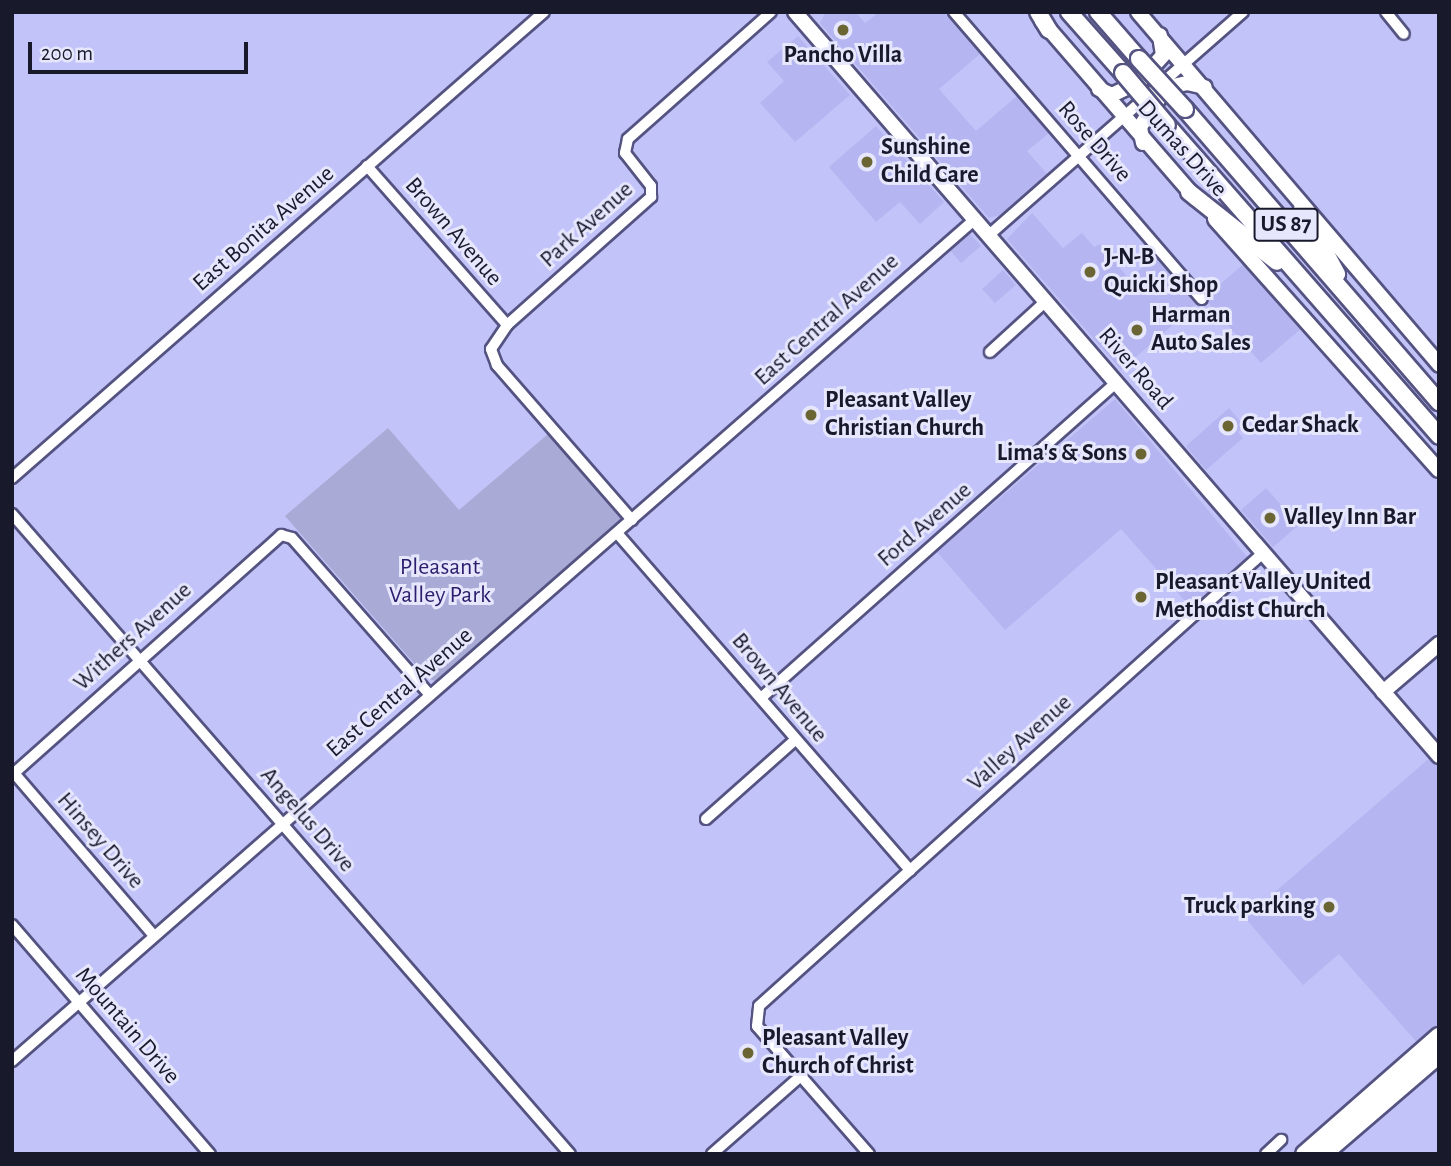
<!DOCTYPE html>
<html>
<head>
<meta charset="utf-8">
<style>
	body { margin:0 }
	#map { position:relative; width:1451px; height:1166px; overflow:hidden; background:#c2c3f8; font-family:"Alegreya Sans",sans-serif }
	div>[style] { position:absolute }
	.built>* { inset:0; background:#b5b5f1 }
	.green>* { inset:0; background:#a9aad5 }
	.roads { filter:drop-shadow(2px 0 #545381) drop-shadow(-2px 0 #545381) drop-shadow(0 2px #545381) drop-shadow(0 -2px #545381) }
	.minor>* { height:10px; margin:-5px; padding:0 5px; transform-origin:5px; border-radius:5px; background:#fff }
	.major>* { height:14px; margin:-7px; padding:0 7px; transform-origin:7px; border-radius:7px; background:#fff }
	.highway>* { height:16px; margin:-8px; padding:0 8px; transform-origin:8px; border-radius:8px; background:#fff }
	.bridges { filter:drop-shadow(2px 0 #545381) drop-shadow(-2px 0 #545381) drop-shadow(0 2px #545381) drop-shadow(0 -2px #545381) }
	.highway-bridge>* { height:16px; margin:-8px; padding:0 8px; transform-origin:8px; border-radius:8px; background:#fff }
	.dots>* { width:19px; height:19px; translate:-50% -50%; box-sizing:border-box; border:4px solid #e6e7fd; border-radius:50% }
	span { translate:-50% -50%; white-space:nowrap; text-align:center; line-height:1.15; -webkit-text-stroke:6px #e6e7fd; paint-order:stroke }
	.shield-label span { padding:2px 5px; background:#e6e7fd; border:2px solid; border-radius:5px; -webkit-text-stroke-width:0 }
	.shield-label { font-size:23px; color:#19192c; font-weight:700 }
	.poi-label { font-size:24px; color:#19192c; font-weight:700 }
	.left { translate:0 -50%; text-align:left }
	.right { translate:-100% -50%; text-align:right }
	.street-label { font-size:24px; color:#19192c }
	.park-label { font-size:24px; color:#2c1d6d }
	.frame { position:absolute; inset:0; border:14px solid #19192c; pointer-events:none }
	.scale { position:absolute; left:28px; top:42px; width:220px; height:32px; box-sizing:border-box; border:4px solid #19192c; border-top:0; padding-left:9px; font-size:21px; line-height:24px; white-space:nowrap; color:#19192c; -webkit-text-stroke:5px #e6e7fd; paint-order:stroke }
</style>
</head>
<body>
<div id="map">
	<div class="built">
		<i style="clip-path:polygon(826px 12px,855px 12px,865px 23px,879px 12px,944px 12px,980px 54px,939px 89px,976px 131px,1017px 96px,1049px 133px,1027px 151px,1047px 174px,1000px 215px,989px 218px,820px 23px)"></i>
		<i style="clip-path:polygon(798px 36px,850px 95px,795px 142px,760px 103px,784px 81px,767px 62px)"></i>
		<i style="clip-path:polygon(876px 126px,944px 202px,920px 224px,900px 202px,876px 222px,829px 167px)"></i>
		<i style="clip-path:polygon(1032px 213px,1063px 248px,1082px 233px,1094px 247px,1100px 244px,1129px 279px,1157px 255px,1198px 303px,1121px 370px,1007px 239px)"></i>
		<i style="clip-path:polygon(969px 233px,981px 246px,961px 263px,949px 249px)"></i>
		<i style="clip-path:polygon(1246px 262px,1303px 327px,1261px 363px,1204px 298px)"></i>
		<i style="clip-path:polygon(1003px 270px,1016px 285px,995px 303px,982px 289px)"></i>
		<i style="clip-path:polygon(1115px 399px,1248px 558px,1192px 609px,1121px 529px,1005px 630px,937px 552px)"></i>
		<i style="clip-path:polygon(1229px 408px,1245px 427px,1238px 432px,1243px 438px,1206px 470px,1186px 446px)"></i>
		<i style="clip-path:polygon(1266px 488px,1299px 525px,1273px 547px,1241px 510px)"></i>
		<i style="clip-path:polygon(1433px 755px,1439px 762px,1439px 1031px,1421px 1047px,1339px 954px,1303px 985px,1245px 918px)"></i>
	</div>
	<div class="green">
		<i style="clip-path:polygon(388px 428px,459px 510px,548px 434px,621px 519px,435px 681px,427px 678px,285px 516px)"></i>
	</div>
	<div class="roads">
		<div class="minor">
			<i style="left:954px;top:12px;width:379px;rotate:49.2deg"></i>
			<i style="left:1386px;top:12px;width:28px;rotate:51deg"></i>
			<i style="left:367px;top:166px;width:212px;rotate:48.6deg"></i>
			<i style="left:989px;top:235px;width:338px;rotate:-41.3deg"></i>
			<i style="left:990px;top:352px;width:76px;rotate:-42.3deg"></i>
			<i style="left:12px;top:478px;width:707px;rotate:-41.22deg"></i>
			<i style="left:12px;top:514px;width:849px;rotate:48.92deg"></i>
			<i style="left:632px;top:520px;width:206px;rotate:-131.1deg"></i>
			<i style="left:497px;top:365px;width:17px;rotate:-111deg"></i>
			<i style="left:491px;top:349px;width:29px;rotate:-56deg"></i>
			<i style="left:507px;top:325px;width:193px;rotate:-41.6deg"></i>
			<i style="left:651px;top:197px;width:11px;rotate:-90deg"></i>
			<i style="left:651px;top:186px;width:42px;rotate:-128.2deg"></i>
			<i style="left:625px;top:153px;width:14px;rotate:-78deg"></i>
			<i style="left:628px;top:139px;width:191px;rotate:-41.6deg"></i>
			<i style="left:617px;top:533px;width:447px;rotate:49deg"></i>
			<i style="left:761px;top:698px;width:476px;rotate:-41.6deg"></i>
			<i style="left:14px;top:773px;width:215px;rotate:49.3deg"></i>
			<i style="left:12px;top:775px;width:361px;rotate:-41.7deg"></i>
			<i style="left:281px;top:535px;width:11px;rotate:15deg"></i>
			<i style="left:292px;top:538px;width:208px;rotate:48.7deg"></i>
			<i style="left:706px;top:819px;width:119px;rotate:-41.6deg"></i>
			<i style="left:12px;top:925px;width:303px;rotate:49.2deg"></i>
			<i style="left:12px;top:1061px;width:1279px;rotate:-41.16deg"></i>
			<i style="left:712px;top:1154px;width:120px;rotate:-41.3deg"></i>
			<i style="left:869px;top:1154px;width:170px;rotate:-131.2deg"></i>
			<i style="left:757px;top:1026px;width:20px;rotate:-84deg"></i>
			<i style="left:759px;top:1006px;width:678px;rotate:-41.95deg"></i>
			<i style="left:1266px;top:1154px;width:21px;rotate:-43deg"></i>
		</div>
		<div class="major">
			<i style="left:795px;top:12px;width:984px;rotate:49.12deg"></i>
			<i style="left:1138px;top:12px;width:464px;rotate:49.5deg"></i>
			<i style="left:1042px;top:21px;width:235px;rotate:49.1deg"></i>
			<i style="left:1099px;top:89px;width:14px;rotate:25deg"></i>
			<i style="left:1112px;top:95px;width:30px;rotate:-26deg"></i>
			<i style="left:1139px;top:82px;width:36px;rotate:-48deg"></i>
			<i style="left:1163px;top:55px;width:20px;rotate:-99deg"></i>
			<i style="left:1143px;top:143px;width:16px;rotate:-101deg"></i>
			<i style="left:1140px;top:127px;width:33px;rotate:-57deg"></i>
			<i style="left:1158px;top:99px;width:20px;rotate:-41deg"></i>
			<i style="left:1173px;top:86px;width:14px;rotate:-12deg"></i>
			<i style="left:1187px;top:83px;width:18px;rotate:13deg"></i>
			<i style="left:1215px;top:219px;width:336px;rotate:48.3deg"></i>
			<i style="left:1383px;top:692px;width:74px;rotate:-40.6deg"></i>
		</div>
		<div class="highway">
			<i style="left:1038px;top:12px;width:21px;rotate:59deg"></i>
			<i style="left:1069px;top:12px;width:81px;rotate:48.5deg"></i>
			<i style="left:1098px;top:12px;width:62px;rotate:48.9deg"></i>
			<i style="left:1185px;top:109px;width:388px;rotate:49.1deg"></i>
			<i style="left:1167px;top:125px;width:413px;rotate:48.8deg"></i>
			<i style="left:1189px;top:192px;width:112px;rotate:38.5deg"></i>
			<i style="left:1302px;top:209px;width:74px;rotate:61.7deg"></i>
			<i style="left:1304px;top:1154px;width:179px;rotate:-41.2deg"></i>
			<i style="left:1324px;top:1154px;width:152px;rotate:-40.7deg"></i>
		</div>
	</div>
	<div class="bridges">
		<div class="highway-bridge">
			<i style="left:1139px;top:59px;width:68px;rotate:47.4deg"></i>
			<i style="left:1123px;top:73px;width:68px;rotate:49.8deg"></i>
		</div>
	</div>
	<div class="dots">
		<i style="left:843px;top:30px;background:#6a6532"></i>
		<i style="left:867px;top:162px;background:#6a6532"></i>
		<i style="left:1090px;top:272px;background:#6a6532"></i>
		<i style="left:1137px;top:330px;background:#6a6532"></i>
		<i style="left:811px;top:415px;background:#6a6532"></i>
		<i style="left:1228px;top:426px;background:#6a6532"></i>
		<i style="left:1141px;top:454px;background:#6a6532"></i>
		<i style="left:1270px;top:518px;background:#6a6532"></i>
		<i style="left:1141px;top:597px;background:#6a6532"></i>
		<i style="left:1329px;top:907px;background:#6a6532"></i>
		<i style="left:748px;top:1053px;background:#6a6532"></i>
	</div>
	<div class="shield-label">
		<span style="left:1286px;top:225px">US 87</span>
	</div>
	<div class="poi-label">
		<span style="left:843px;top:56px">Pancho Villa</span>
		<span class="left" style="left:881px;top:162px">Sunshine<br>Child Care</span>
		<span class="left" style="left:1104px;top:272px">J-N-B<br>Quicki Shop</span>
		<span class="left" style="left:1151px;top:330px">Harman<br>Auto Sales</span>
		<span class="left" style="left:825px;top:415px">Pleasant Valley<br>Christian Church</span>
		<span class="left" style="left:1242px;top:426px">Cedar Shack</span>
		<span class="right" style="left:1127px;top:454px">Lima's &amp; Sons</span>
		<span class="left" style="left:1284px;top:518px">Valley Inn Bar</span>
		<span class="left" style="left:1155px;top:597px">Pleasant Valley United<br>Methodist Church</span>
		<span class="right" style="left:1315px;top:907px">Truck parking</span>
		<span class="left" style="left:762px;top:1053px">Pleasant Valley<br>Church of Christ</span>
	</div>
	<div class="street-label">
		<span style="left:1094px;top:142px;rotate:49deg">Rose Drive</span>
		<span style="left:1182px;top:149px;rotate:48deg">Dumas Drive</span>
		<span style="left:587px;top:225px;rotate:-42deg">Park Avenue</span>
		<span style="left:264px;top:229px;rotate:-41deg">East Bonita Avenue</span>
		<span style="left:453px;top:232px;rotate:49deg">Brown Avenue</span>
		<span style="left:827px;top:320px;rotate:-42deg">East Central Avenue</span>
		<span style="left:1135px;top:369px;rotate:49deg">River Road</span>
		<span style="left:925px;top:525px;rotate:-41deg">Ford Avenue</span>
		<span style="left:133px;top:637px;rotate:-42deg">Withers Avenue</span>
		<span style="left:779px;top:688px;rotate:50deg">Brown Avenue</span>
		<span style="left:400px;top:693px;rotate:-41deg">East Central Avenue</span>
		<span style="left:1020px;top:743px;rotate:-42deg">Valley Avenue</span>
		<span style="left:307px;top:820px;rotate:49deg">Angelus Drive</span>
		<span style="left:100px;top:841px;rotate:49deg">Hinsey Drive</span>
		<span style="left:127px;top:1026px;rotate:49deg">Mountain Drive</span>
	</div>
	<div class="park-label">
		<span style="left:440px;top:582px">Pleasant<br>Valley Park</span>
	</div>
	<div class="frame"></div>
	<div class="scale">200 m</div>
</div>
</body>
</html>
